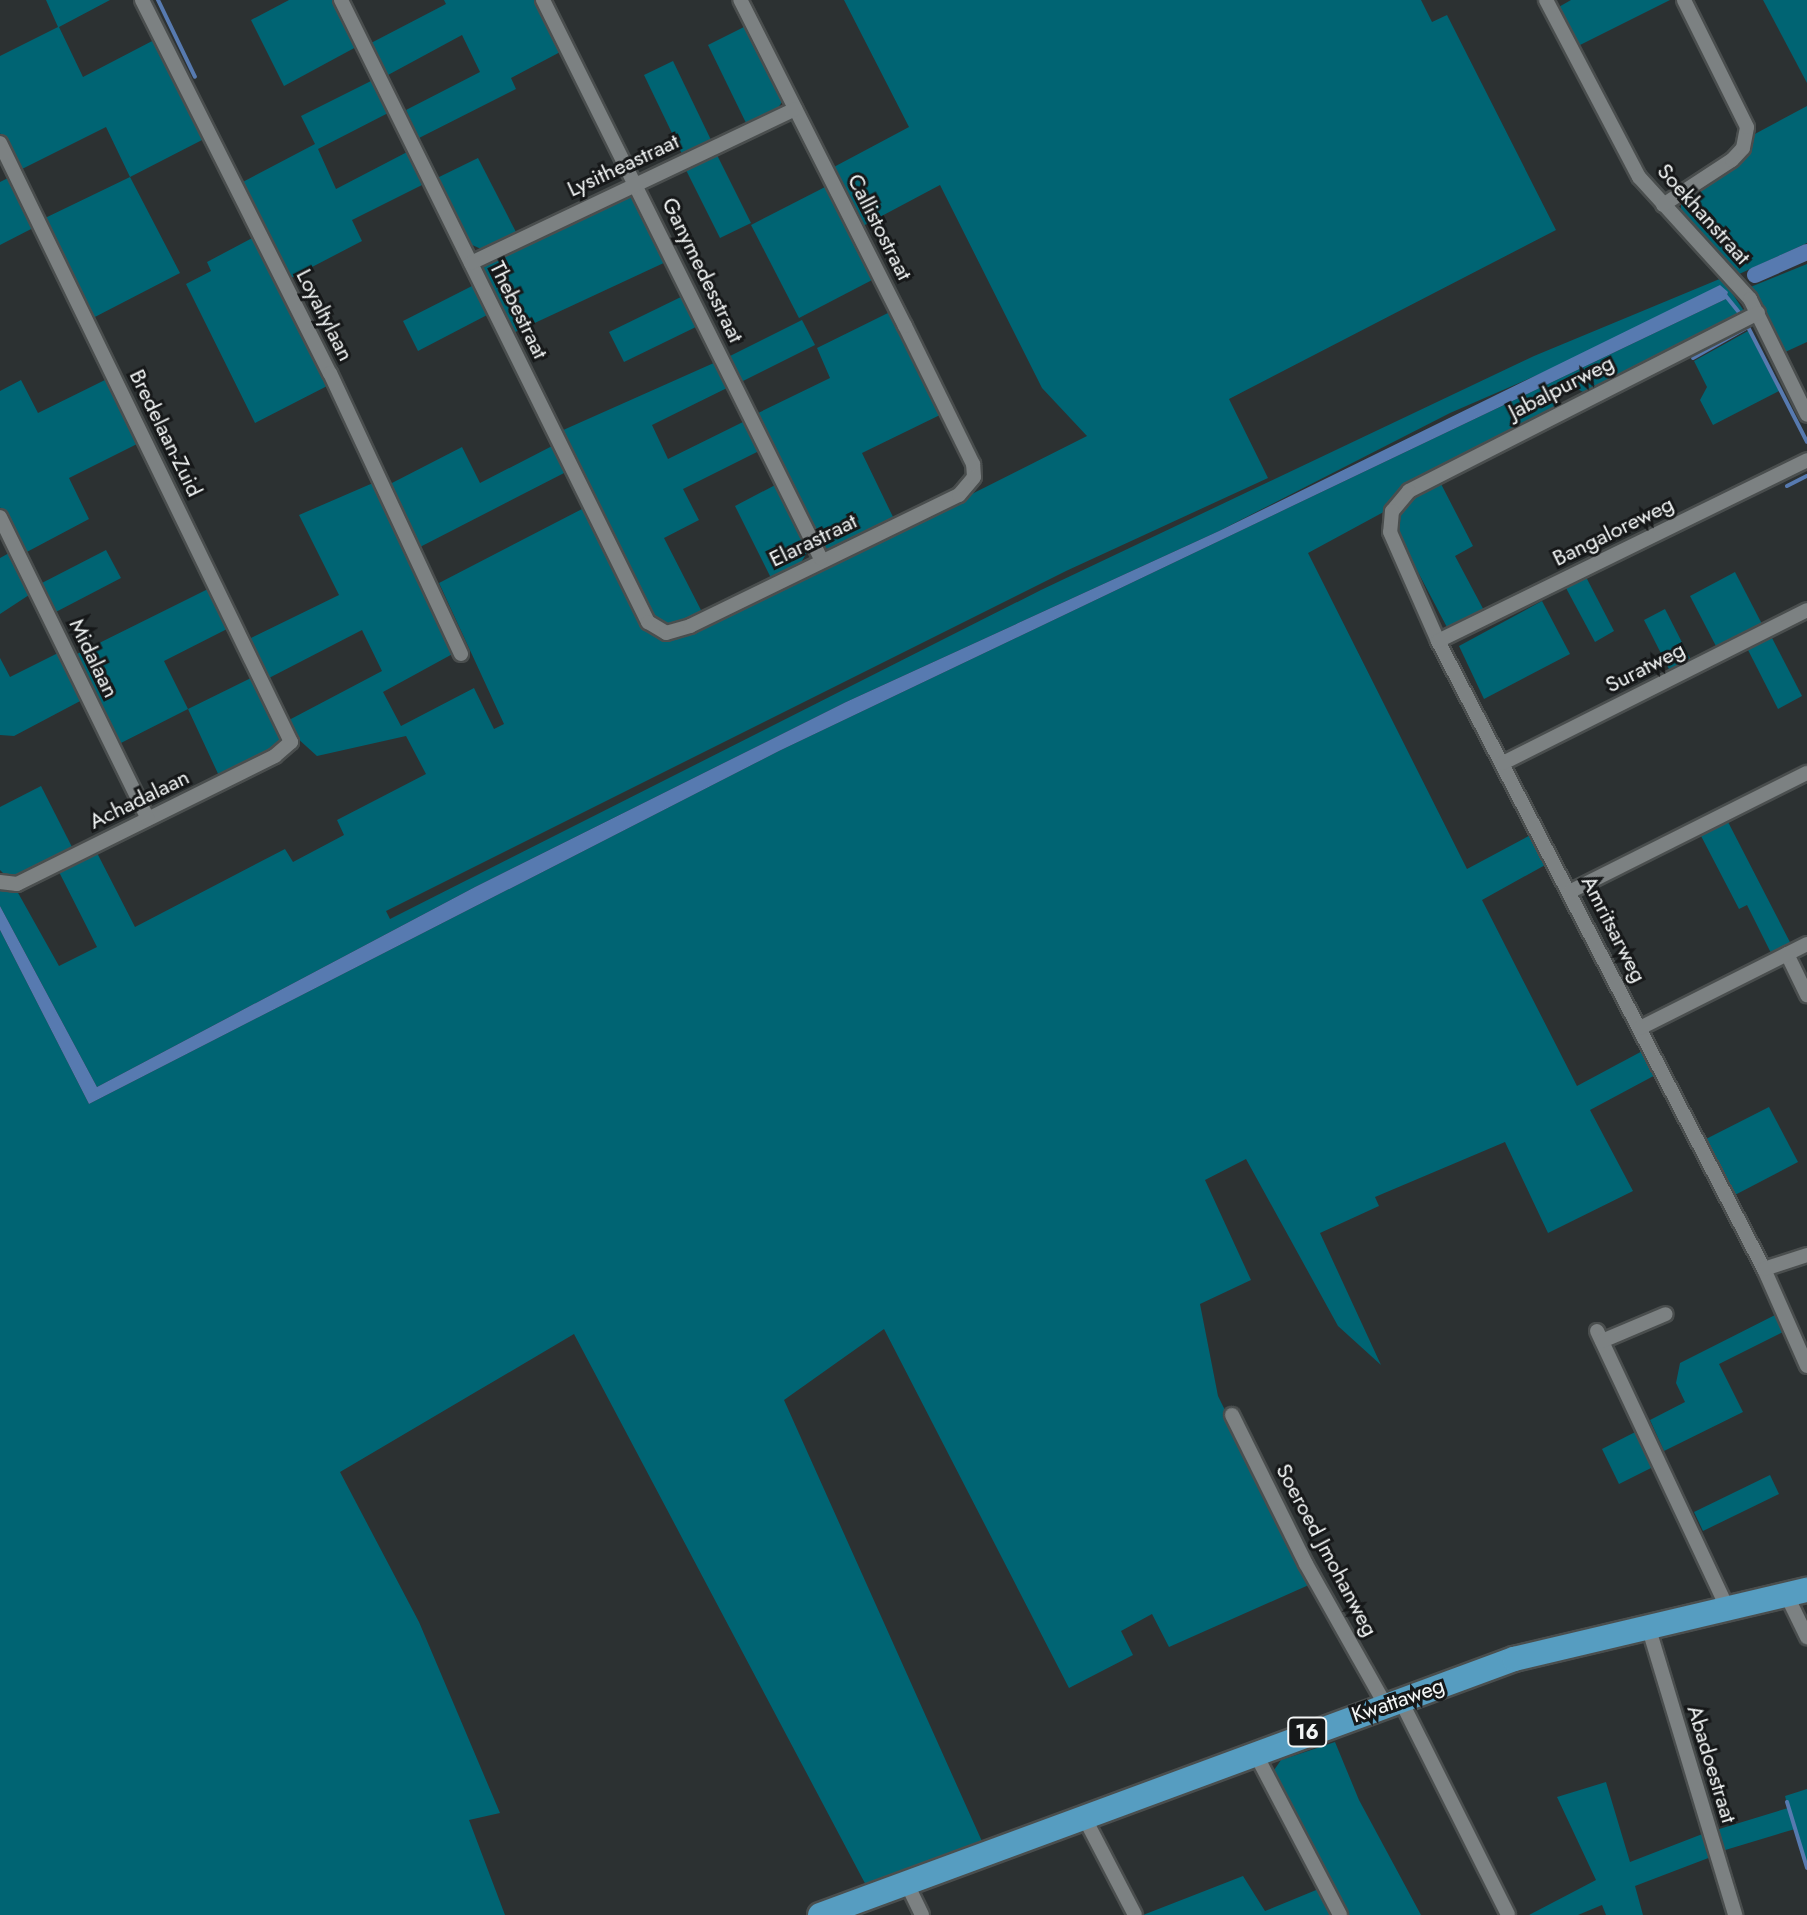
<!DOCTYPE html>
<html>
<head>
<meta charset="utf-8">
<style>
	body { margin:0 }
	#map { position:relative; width:1807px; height:1915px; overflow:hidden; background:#2c3132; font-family:Jost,sans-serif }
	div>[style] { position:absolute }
	.green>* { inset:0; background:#006473 }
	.water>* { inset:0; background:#577ab0 }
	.stream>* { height:4px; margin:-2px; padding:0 2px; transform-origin:2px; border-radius:2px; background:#577ab0 }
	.canal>* { height:16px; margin:-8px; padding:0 8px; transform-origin:8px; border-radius:8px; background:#577ab0 }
	.roads { filter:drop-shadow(2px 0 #4a4e4e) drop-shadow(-2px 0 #4a4e4e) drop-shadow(0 2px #4a4e4e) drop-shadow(0 -2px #4a4e4e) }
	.minor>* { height:14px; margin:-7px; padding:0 7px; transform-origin:7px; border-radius:7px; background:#7c8182 }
	.primary>* { height:24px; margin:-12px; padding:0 12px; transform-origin:12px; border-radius:12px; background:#569dc1 }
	span { translate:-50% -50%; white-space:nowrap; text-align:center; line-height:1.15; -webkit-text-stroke:6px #161819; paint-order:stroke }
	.shield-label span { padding:2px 6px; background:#161819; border:2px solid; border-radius:6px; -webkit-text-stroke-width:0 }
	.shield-label { font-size:20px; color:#f3f6f6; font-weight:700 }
	.street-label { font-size:22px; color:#f3f6f6 }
</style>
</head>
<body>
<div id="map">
	<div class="green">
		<i style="clip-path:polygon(46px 0,110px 0,59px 27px,83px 77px,156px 39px,204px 139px,130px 177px,180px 273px,91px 319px,43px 219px,130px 177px,106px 127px,18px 171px,0 133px,0 56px,58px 27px)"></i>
		<i style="clip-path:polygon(289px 0,334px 0,358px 46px,284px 86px,251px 20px)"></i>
		<i style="clip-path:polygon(444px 0,538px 0,564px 50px,511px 78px,516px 89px,419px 138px,406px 110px,480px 72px,462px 35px,388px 75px,371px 43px,446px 4px)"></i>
		<i style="clip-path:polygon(844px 0,1421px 0,1432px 22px,1447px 15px,1556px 230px,1229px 399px,1268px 478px,1066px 571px,386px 911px,390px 919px,1041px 590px,1534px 356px,1722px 278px,1746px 314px,1583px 392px,1570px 385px,1556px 393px,1554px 409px,1411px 485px,1391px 508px,1308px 553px,1467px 869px,1540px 830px,1556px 859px,1482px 900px,1577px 1086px,1648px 1048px,1661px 1072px,1590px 1110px,1633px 1191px,1548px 1233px,1505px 1142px,1375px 1197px,1379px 1206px,1320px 1233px,1381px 1365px,1338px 1326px,1246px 1159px,1205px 1180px,1251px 1280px,1200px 1304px,1218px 1396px,1311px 1584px,1169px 1647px,1152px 1614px,1121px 1631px,1133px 1655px,1069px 1688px,884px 1329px,784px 1400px,985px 1848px,868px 1889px,574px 1334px,340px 1472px,419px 1622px,500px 1813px,469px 1820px,505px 1915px,0 1915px,0 930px,89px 1104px,779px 751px,1726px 299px,1728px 292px,1450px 413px,1219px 531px,846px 702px,475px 887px,97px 1087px,0 906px,0 891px,17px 891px,59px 966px,97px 947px,57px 868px,95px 849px,135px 927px,285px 849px,293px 862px,344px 835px,337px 820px,426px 774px,406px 736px,317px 756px,296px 737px,289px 720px,382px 671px,362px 630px,269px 678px,249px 639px,339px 595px,299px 515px,373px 483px,458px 651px,383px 692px,401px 726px,474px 688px,494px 729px,504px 724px,439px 583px,584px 508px,662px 638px,932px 514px,1087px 436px,1042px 388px,940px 185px,861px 227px,832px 168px,909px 127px)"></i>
		<i style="clip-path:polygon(1571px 0,1670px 0,1576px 47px,1557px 8px)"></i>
		<i style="clip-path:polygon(1763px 0,1807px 0,1807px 83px)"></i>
		<i style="clip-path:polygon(748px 25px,783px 100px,777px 110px,747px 125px,708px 45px)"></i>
		<i style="clip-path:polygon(673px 61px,712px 142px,683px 156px,644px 75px)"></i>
		<i style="clip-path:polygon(375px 79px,392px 111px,318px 149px,336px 189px,411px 150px,426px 183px,352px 220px,362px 241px,289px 279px,239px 184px,315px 144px,301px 116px)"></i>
		<i style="clip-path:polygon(1807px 106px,1807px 243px,1737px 275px,1681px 212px,1681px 204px,1749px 149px,1753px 135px)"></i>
		<i style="clip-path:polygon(715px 151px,751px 223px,720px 238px,684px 166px)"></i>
		<i style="clip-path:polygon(478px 158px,517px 234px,481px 249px,470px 244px,437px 178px)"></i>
		<i style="clip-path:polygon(10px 177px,35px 227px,0 245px,0 182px)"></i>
		<i style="clip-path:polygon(827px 186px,874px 279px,799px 318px,751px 225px)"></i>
		<i style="clip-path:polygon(626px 194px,636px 194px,668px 261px,511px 334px,481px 272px,484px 261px)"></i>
		<i style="clip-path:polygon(256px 236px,331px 384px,255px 423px,186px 284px,211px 271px,207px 262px)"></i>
		<i style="clip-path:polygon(1807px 264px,1807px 342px,1783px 353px,1748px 288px)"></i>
		<i style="clip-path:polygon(474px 285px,489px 314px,418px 351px,403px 321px)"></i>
		<i style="clip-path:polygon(685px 295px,700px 325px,624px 362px,609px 332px)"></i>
		<i style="clip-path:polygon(892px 311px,942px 414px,862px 453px,894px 519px,828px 549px,822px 547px,754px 415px,830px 378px,817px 348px)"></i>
		<i style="clip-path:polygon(802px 320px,815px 345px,741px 382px,728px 357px)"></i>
		<i style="clip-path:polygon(1748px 331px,1779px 391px,1713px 425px,1700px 400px,1707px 387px,1694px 361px)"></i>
		<i style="clip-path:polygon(716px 362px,729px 387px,652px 425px,668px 459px,747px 420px,761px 450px,683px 489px,699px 520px,664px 538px,703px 614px,669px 627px,651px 618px,561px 431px)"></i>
		<i style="clip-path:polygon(109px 378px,141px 442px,69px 478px,89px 519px,23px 554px,0 507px,0 391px,21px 380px,38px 413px)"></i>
		<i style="clip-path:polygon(556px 444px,568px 471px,420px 547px,390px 484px,462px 447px,480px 483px)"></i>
		<i style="clip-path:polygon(1439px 480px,1473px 546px,1455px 556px,1488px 618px,1450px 633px,1398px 534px,1396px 514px,1406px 499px)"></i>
		<i style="clip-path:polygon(779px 483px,809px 549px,799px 566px,772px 580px,735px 506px)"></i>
		<i style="clip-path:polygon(106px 550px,121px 578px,52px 614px,38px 585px)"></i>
		<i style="clip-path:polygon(11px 552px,29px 595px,0 614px,0 558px)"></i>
		<i style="clip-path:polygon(1735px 572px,1763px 626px,1718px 650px,1690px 596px)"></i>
		<i style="clip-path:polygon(1586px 577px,1614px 631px,1595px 642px,1566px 588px)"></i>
		<i style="clip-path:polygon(210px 588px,229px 628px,164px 661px,188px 709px,253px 677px,281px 738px,277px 748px,220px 778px,188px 709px,117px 745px,73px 656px)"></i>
		<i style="clip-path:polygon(1542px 601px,1570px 654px,1484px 699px,1459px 646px)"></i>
		<i style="clip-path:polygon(1665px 609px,1692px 662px,1671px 673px,1644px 620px)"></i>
		<i style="clip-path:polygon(1771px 636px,1802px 696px,1778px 709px,1747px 648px)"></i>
		<i style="clip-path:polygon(60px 652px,84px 699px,14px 736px,0 735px,0 658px,10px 677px)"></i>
		<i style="clip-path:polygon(41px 786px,73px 849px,20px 877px,7px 877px,0 870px,0 807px)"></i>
		<i style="clip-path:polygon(1727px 820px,1793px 948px,1773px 957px,1747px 905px,1739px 909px,1700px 834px)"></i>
		<i style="clip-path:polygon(1769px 1107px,1798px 1162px,1733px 1196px,1704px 1140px)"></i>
		<i style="clip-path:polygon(1779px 1313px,1787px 1330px,1719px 1364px,1743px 1412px,1664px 1451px,1650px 1420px,1685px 1402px,1676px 1383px,1680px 1363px)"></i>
		<i style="clip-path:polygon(1643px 1428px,1661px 1463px,1619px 1484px,1602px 1449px)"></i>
		<i style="clip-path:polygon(1770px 1475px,1779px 1494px,1703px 1531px,1694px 1512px)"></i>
		<i style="clip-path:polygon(1335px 1742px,1359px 1800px,1421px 1915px,1345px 1915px,1272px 1773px,1281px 1760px)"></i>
		<i style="clip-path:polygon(1606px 1782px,1630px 1862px,1705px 1833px,1711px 1857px,1635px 1886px,1643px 1915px,1606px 1915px,1602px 1905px,1578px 1915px,1529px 1915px,1596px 1880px,1557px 1797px)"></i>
		<i style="clip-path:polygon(1807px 1789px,1807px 1868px,1795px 1829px,1722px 1851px,1716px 1830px,1788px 1808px,1785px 1796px)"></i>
		<i style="clip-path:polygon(1243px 1876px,1265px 1911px,1321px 1888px,1335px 1915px,1143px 1915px)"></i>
	</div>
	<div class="water">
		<i style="clip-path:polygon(1720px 285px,1728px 292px,1726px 299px,779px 751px,89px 1104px,0 930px,0 906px,97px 1087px,475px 887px,846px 702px,1219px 531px)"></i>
	</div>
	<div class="stream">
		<i style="left:158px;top:0;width:85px;rotate:64.3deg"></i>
		<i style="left:1725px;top:295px;width:26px;rotate:51deg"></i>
		<i style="left:1693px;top:358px;width:63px;rotate:-29.4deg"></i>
		<i style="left:1748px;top:327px;width:129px;rotate:62.8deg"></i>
		<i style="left:1787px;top:486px;width:22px;rotate:-27deg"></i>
		<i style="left:1787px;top:1802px;width:69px;rotate:73.1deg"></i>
	</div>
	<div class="canal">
		<i style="left:1755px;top:275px;width:57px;rotate:-23.9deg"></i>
	</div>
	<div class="roads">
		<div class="minor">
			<i style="left:142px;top:0;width:418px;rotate:63.3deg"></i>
			<i style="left:330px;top:373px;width:310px;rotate:65deg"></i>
			<i style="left:341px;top:0;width:694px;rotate:63.73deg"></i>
			<i style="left:648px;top:622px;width:21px;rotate:31deg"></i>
			<i style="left:666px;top:633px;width:25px;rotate:-16deg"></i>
			<i style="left:690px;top:626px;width:299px;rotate:-26deg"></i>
			<i style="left:959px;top:495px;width:23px;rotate:-50deg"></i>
			<i style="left:974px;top:477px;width:13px;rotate:-94deg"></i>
			<i style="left:973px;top:464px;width:154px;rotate:-116.2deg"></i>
			<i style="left:905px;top:326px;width:365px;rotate:-116.8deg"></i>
			<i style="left:543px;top:0;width:624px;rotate:63.56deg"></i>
			<i style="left:1546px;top:0;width:200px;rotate:62.3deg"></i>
			<i style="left:1639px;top:177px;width:165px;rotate:47.7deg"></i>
			<i style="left:1750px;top:299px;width:129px;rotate:63.8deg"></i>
			<i style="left:0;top:143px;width:666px;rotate:64.09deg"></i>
			<i style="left:291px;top:742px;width:21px;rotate:139deg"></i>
			<i style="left:275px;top:756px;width:288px;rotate:153.6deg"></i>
			<i style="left:17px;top:884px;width:17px;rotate:-173deg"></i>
			<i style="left:1663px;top:205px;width:82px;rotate:-33.1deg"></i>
			<i style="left:1732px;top:160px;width:16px;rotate:-47deg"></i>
			<i style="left:1743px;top:148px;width:21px;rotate:-79deg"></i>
			<i style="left:1747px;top:127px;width:142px;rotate:-116.4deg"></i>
			<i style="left:471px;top:263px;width:359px;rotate:-25.4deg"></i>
			<i style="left:1758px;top:313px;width:392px;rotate:153deg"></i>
			<i style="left:1409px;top:491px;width:26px;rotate:130deg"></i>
			<i style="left:1392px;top:511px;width:21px;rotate:95deg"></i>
			<i style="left:1390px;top:532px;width:119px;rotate:66.2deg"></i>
			<i style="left:1438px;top:641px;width:708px;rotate:62.57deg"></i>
			<i style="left:1764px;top:1269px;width:106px;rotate:66.1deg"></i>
			<i style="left:0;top:517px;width:336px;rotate:63.9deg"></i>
			<i style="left:1438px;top:641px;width:411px;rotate:-26.1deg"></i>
			<i style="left:1503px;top:763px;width:340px;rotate:-26.7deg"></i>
			<i style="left:1569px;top:892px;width:266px;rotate:-26.6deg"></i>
			<i style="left:1787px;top:954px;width:46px;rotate:64deg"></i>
			<i style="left:1640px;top:1028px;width:187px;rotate:-26.7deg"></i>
			<i style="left:1764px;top:1269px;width:45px;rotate:-18deg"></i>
			<i style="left:1597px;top:1331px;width:308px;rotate:64.8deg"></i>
			<i style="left:1602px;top:1341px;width:69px;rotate:-22.9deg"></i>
			<i style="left:1232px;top:1415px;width:166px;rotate:63.6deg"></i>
			<i style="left:1306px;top:1564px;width:161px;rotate:60.6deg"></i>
			<i style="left:1787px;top:1596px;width:46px;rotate:64deg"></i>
			<i style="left:1648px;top:1626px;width:302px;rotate:73.2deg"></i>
			<i style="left:1400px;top:1699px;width:241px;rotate:63.4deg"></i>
			<i style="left:1254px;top:1751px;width:185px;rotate:62.3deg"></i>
			<i style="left:1084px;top:1817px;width:110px;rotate:62.5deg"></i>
			<i style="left:907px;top:1884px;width:34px;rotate:64deg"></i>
		</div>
		<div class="primary">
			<i style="left:820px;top:1915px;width:740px;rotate:-20.25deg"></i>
			<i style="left:1514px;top:1659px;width:301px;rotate:-13.3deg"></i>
		</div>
	</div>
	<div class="shield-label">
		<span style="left:1307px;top:1732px">16</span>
	</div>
	<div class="street-label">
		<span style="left:623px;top:165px;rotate:-25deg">Lysitheastraat</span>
		<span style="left:1704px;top:214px;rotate:48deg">Soekhanstraat</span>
		<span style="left:880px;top:227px;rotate:63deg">Callistostraat</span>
		<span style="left:703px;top:270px;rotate:64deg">Ganymedesstraat</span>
		<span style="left:519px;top:310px;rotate:64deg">Thebestraat</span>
		<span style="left:325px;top:315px;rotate:63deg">Loyaltylaan</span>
		<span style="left:1561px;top:387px;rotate:-27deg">Jabalpurweg</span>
		<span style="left:166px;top:433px;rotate:64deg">Bredelaan-Zuid</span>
		<span style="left:1613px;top:531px;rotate:-26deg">Bangaloreweg</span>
		<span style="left:813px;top:540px;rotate:-26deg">Elarastraat</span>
		<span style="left:94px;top:658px;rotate:64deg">Midalaan</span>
		<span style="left:1645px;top:667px;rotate:-27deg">Suratweg</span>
		<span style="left:139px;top:799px;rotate:-26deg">Achadalaan</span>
		<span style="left:1614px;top:929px;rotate:63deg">Amritsarweg</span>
		<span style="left:1327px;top:1550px;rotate:62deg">Soeroed Jmohanweg</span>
		<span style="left:1398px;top:1700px;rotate:-19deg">Kwattaweg</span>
		<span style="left:1712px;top:1764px;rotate:73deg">Abadoestraat</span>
	</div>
</div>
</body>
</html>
